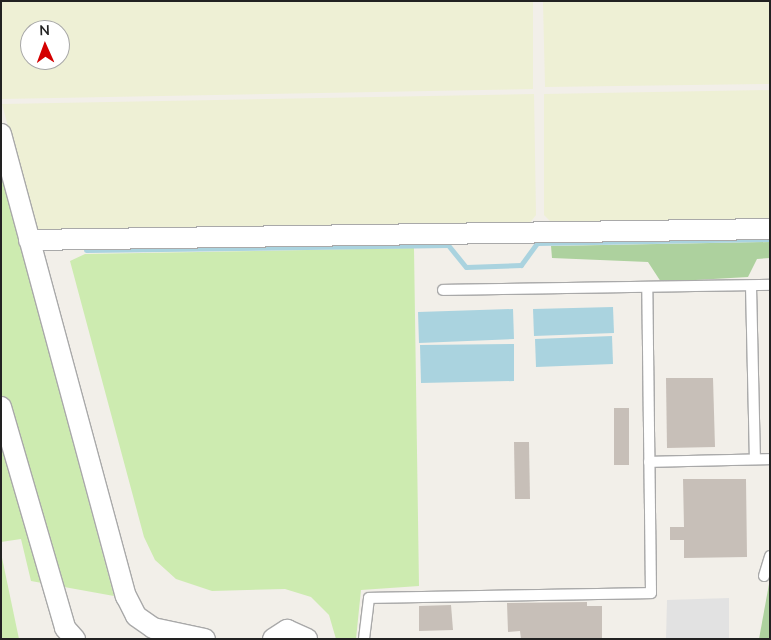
<!DOCTYPE html>
<html>
<head>
<meta charset="utf-8">
<style>
	body { margin:0 }
	#map { position:relative; width:771px; height:640px; overflow:hidden; background:#f2efe9; font-family:"Nunito Sans",sans-serif }
	div>[style] { position:absolute }
	.farmland>* { inset:0; background:#eef0d5 }
	.grass>* { inset:0; background:#cdebb0 }
	.forest>* { inset:0; background:#add19e }
	.parking>* { inset:0; background:#e2e2e2 }
	.water>* { inset:0; background:#aad3df }
	.stream>* { height:5px; margin:-2.5px; padding:0 2.5px; transform-origin:2.5px; border-radius:2.5px; background:#aad3df }
	.building>* { inset:0; background:#c7bfb8 }
	.roads { filter:drop-shadow(1px 0 #a9a9a9) drop-shadow(-1px 0 #a9a9a9) drop-shadow(0 1px #a9a9a9) drop-shadow(0 -1px #a9a9a9) }
	.lane>* { height:10px; margin:-5px; padding:0 5px; transform-origin:5px; border-radius:5px; background:#fff }
	.street>* { height:20px; margin:-10px; padding:0 10px; transform-origin:10px; border-radius:10px; background:#fff }
	span { translate:-50% -50%; white-space:nowrap; text-align:center; line-height:1.15; -webkit-text-stroke:4.5px #fff; paint-order:stroke }
	.frame { position:absolute; inset:0; border:2px solid #222; pointer-events:none }
	.north { position:absolute; left:20px; top:20px; width:50px; height:50px; box-sizing:border-box; background:#fff; border:1px solid #a7a7a7; border-radius:50%; rotate:358deg; font-size:14px; font-weight:700; line-height:20px; text-align:center; color:#222 }
	.north::after { content:''; display:block; margin:auto; width:18px; height:22px; background:#d40000; clip-path:polygon(50% 0,100% 100%,50% 72%,0 100%) }
</style>
</head>
<body>
<div id="map">
	<div class="farmland">
		<i style="clip-path:polygon(evenodd,1px 1px,533px 1px,533px 89px,1px 99px,1px 1px,30px 30px,60px 30px,60px 60px,30px 60px,30px 30px)"></i>
		<i style="clip-path:polygon(543px 1px,770px 1px,770px 84px,545px 87px)"></i>
		<i style="clip-path:polygon(770px 90px,770px 220px,552px 223px,544px 215px,544px 94px)"></i>
		<i style="clip-path:polygon(534px 94px,536px 215px,529px 224px,36px 230px,2px 104px)"></i>
	</div>
	<div class="grass">
		<i style="clip-path:polygon(1px 173px,114px 596px,31px 581px,21px 539px,1px 542px)"></i>
		<i style="clip-path:polygon(414px 248px,419px 586px,361px 590px,356px 639px,336px 639px,329px 615px,311px 597px,285px 589px,212px 591px,176px 579px,155px 560px,144px 537px,70px 261px,85px 254px)"></i>
		<i style="clip-path:polygon(1px 553px,19px 639px,1px 639px)"></i>
	</div>
	<div class="forest">
		<i style="clip-path:polygon(770px 242px,770px 258px,757px 259px,748px 277px,661px 282px,648px 262px,552px 258px,551px 246px)"></i>
		<i style="clip-path:polygon(770px 582px,769px 639px,759px 639px,769px 584px)"></i>
	</div>
	<div class="parking">
		<i style="clip-path:polygon(729px 598px,729px 639px,666px 639px,667px 600px)"></i>
	</div>
	<div class="water">
		<i style="clip-path:polygon(613px 307px,614px 333px,534px 336px,533px 309px)"></i>
		<i style="clip-path:polygon(513px 309px,514px 339px,419px 343px,418px 312px)"></i>
		<i style="clip-path:polygon(612px 336px,613px 364px,536px 367px,535px 339px)"></i>
		<i style="clip-path:polygon(514px 344px,514px 381px,421px 383px,420px 345px)"></i>
	</div>
	<div class="stream">
		<i style="left:86px;top:250px;width:362px;rotate:-0.8deg"></i>
		<i style="left:448px;top:245px;width:28px;rotate:51deg"></i>
		<i style="left:466px;top:267px;width:55px;rotate:-2.1deg"></i>
		<i style="left:521px;top:265px;width:27px;rotate:-54deg"></i>
		<i style="left:537px;top:243px;width:233px;rotate:-1deg"></i>
	</div>
	<div class="building">
		<i style="clip-path:polygon(666px 378px,713px 378px,715px 447px,667px 448px)"></i>
		<i style="clip-path:polygon(614px 408px,629px 408px,629px 465px,614px 465px)"></i>
		<i style="clip-path:polygon(514px 442px,529px 442px,530px 499px,515px 499px)"></i>
		<i style="clip-path:polygon(683px 479px,746px 479px,747px 557px,684px 558px,684px 540px,670px 540px,670px 527px,684px 527px)"></i>
		<i style="clip-path:polygon(587px 602px,587px 606px,602px 606px,602px 639px,521px 639px,520px 631px,508px 632px,507px 603px)"></i>
		<i style="clip-path:polygon(451px 605px,453px 630px,419px 631px,419px 606px)"></i>
	</div>
	<div class="roads">
		<div class="lane">
			<i style="left:751px;top:286px;width:173px;rotate:88.7deg"></i>
			<i style="left:443px;top:290px;width:327px;rotate:-0.9deg"></i>
			<i style="left:649px;top:462px;width:121px;rotate:-1.4deg"></i>
			<i style="left:764px;top:576px;width:21px;rotate:-73deg"></i>
			<i style="left:364px;top:639px;width:41px;rotate:-83deg"></i>
			<i style="left:369px;top:598px;width:282px;rotate:-1deg"></i>
			<i style="left:651px;top:593px;width:306px;rotate:-90.7deg"></i>
		</div>
		<div class="street">
			<i style="left:1px;top:134px;width:479px;rotate:74.9deg"></i>
			<i style="left:126px;top:596px;width:22px;rotate:63deg"></i>
			<i style="left:136px;top:616px;width:21px;rotate:35deg"></i>
			<i style="left:153px;top:628px;width:53px;rotate:11.9deg"></i>
			<i style="left:29px;top:240px;width:741px;rotate:-0.85deg"></i>
			<i style="left:1px;top:407px;width:230px;rotate:73.8deg"></i>
			<i style="left:65px;top:628px;width:15px;rotate:48deg"></i>
			<i style="left:273px;top:639px;width:17px;rotate:-33deg"></i>
			<i style="left:287px;top:630px;width:22px;rotate:24deg"></i>
		</div>
	</div>
	<div class="frame"></div>
	<div class="north">N</div>
</div>
</body>
</html>
